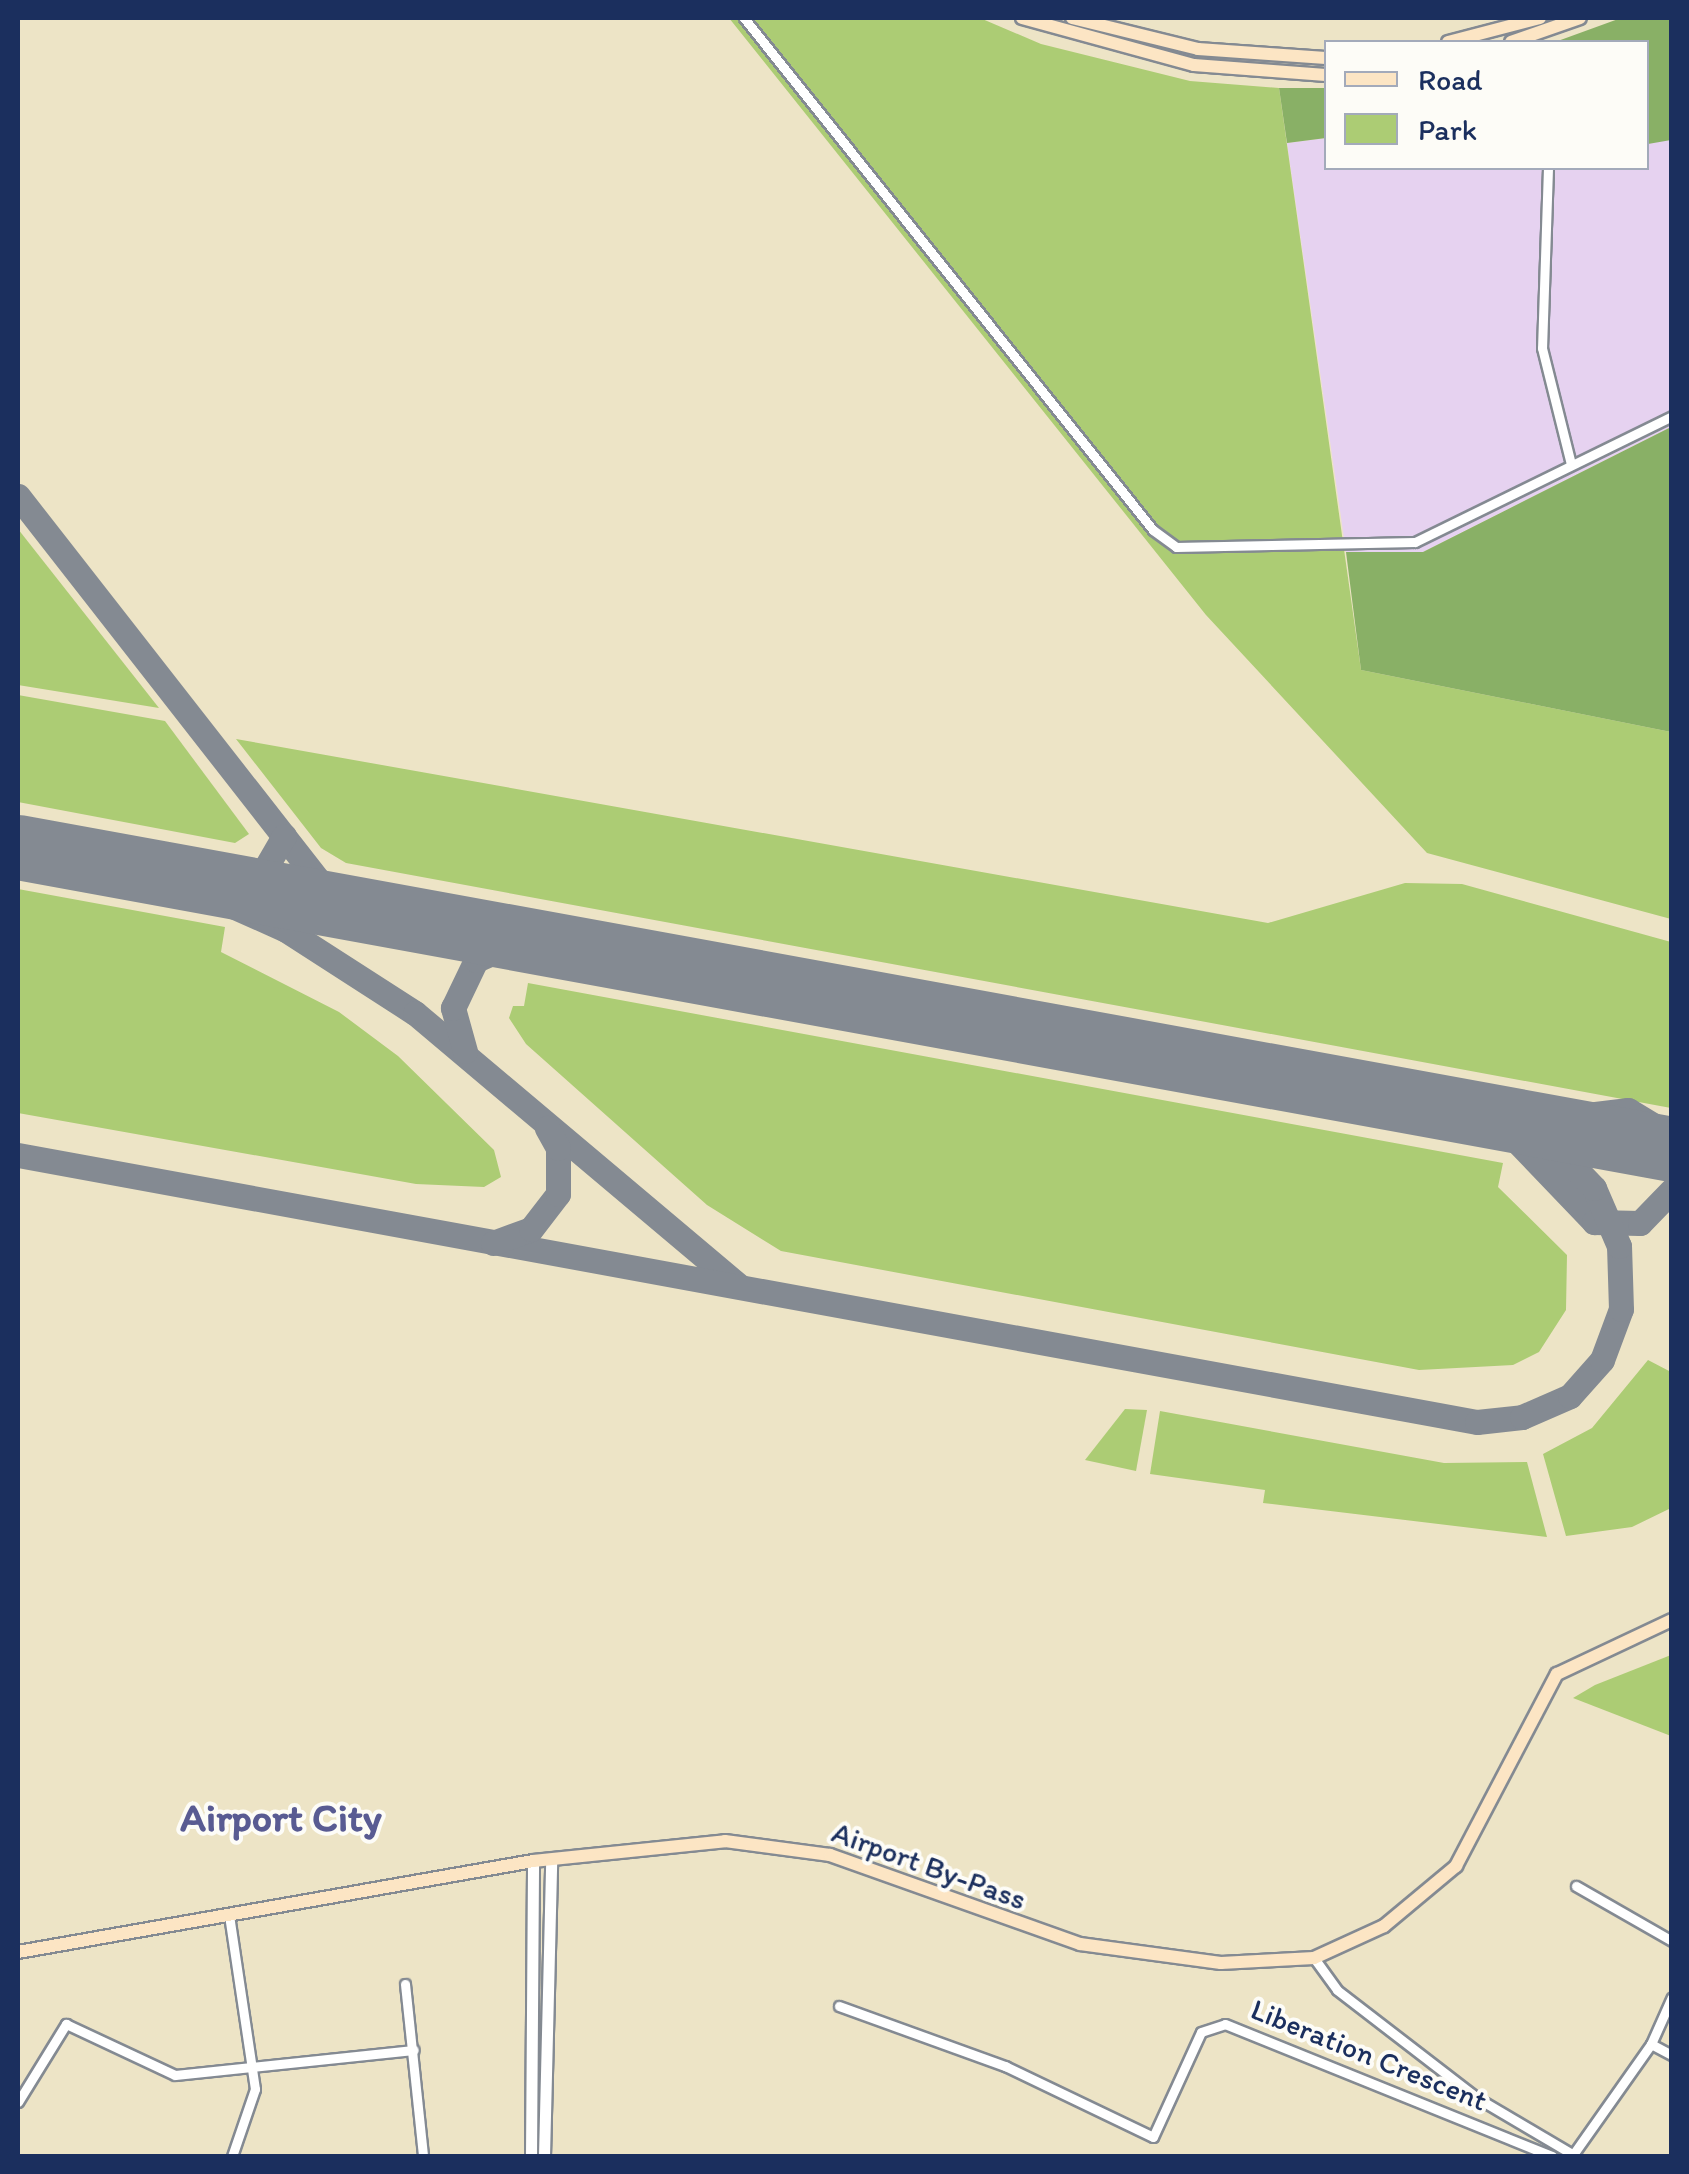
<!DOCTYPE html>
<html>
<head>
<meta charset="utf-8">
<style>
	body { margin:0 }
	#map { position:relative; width:1689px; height:2174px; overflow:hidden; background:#ede4c6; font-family:Itim,sans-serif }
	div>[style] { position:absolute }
	.built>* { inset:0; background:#e6d2f0 }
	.green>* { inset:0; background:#accc74 }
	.forest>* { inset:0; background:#89b066 }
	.taxiway>* { height:25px; margin:-12.5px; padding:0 12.5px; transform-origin:12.5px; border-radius:12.5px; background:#848a92 }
	.runway>* { height:65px; margin:-32.5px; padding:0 32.5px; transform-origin:32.5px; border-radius:32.5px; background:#848a92 }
	.roads { filter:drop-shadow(2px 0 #848a92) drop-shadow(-2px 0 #848a92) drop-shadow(0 2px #848a92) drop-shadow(0 -2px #848a92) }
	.minor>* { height:9px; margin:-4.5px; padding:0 4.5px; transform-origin:4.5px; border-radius:4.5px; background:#fff }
	.tertiary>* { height:11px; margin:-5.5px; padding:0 5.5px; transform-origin:5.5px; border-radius:5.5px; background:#fff }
	.secondary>* { height:12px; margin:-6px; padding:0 6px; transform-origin:6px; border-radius:6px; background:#fce5c4 }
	span { translate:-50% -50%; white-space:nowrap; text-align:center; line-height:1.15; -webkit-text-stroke:8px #fdfcf7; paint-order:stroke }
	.street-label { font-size:30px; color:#1b2f5e }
	.district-label { font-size:40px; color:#595b92; font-weight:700 }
	.frame { position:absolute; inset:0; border:20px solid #1b2f5e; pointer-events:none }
	.legend { position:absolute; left:1324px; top:40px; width:325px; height:130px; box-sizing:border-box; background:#fdfcf7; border:2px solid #a3aaba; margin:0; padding:12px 18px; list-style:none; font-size:30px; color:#1b2f5e }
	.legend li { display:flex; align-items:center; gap:20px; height:50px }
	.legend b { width:50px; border:2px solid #a3aaba }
</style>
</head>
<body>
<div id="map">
	<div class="built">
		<i style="clip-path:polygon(1647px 137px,1671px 140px,1671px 427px,1423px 552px,1346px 552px,1287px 143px,1326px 138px,1326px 168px,1646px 168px)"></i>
	</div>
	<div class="green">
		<i style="clip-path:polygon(729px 18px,980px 18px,1041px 44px,1190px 81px,1279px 88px,1361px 670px,1671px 732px,1671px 919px,1427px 853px,1206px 615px)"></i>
		<i style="clip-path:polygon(18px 529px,159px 708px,18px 685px)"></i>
		<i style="clip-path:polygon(18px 695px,165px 721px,249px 834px,235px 843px,18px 802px)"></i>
		<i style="clip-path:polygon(236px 739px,1268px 923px,1405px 883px,1462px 884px,1671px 942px,1671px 1108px,346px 863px,321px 848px)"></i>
		<i style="clip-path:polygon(18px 889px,225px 927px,221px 952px,339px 1012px,398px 1056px,494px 1150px,501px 1177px,484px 1187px,416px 1184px,18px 1113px)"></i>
		<i style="clip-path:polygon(528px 983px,1503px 1163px,1498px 1187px,1567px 1255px,1566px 1310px,1539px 1352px,1513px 1365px,1419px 1370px,781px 1251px,707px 1205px,526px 1044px,509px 1018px,513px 1006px,524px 1006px)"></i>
		<i style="clip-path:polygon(1648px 1360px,1671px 1372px,1671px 1508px,1632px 1527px,1566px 1536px,1543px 1454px,1592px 1428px)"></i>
		<i style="clip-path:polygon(1125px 1409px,1147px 1410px,1136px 1471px,1085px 1460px)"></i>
		<i style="clip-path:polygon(1160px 1411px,1444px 1463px,1527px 1462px,1547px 1537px,1263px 1503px,1265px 1490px,1150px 1474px)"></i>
		<i style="clip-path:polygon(1671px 1655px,1671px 1736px,1573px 1698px,1595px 1685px)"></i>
	</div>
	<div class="forest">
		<i style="clip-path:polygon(1621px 18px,1671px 18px,1671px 140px,1648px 144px,1646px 42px,1555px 42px)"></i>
		<i style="clip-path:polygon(1279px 88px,1326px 88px,1326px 138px,1287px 143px)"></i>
		<i style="clip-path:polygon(1671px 427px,1671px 732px,1361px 670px,1346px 552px,1423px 552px)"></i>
	</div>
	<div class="taxiway">
		<i style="left:18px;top:496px;width:487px;rotate:52deg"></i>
		<i style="left:318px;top:880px;width:53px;rotate:34.3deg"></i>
		<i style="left:156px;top:872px;width:142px;rotate:24deg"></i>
		<i style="left:286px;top:930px;width:153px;rotate:32.8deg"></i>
		<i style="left:415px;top:1013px;width:424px;rotate:40.1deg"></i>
		<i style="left:221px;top:884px;width:42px;rotate:-13.7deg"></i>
		<i style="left:262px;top:874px;width:44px;rotate:-59.9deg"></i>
		<i style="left:465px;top:1051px;width:45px;rotate:-105.6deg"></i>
		<i style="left:453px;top:1008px;width:53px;rotate:-64.4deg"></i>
		<i style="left:476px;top:960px;width:43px;rotate:-23.6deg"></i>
		<i style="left:515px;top:943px;width:55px;rotate:5.2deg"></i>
		<i style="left:1430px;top:1106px;width:85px;rotate:19.3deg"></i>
		<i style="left:1510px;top:1134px;width:122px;rotate:46.3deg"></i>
		<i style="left:1594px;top:1222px;width:46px;rotate:1.2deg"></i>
		<i style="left:1640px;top:1223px;width:46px;rotate:-45.9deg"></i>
		<i style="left:1529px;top:1122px;width:100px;rotate:-6.9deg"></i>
		<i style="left:1628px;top:1110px;width:41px;rotate:31deg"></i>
		<i style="left:1663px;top:1131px;width:21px;rotate:65deg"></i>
		<i style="left:18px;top:1155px;width:1483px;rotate:10.37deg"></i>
		<i style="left:1477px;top:1422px;width:45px;rotate:-6.3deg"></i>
		<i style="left:1522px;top:1417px;width:52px;rotate:-23.6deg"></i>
		<i style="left:1570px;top:1396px;width:48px;rotate:-48.4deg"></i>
		<i style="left:1602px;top:1360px;width:54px;rotate:-69.6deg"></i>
		<i style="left:1621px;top:1309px;width:63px;rotate:-91.8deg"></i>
		<i style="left:1619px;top:1246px;width:63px;rotate:-113.3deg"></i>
		<i style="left:1594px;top:1188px;width:61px;rotate:-133.7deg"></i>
		<i style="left:1552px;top:1144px;width:66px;rotate:-153.8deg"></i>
		<i style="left:493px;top:1243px;width:40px;rotate:-20.2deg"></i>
		<i style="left:531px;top:1229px;width:44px;rotate:-52.4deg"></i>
		<i style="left:558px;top:1194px;width:46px;rotate:-90deg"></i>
		<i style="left:558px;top:1148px;width:23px;rotate:-119deg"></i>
	</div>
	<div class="runway">
		<i style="left:18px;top:847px;width:1681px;rotate:10.35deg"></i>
	</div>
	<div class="roads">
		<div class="minor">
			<i style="left:744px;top:18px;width:655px;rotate:51.38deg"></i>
			<i style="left:1153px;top:530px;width:29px;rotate:36deg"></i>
			<i style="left:1176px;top:547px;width:239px;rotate:-1.2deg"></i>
			<i style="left:1415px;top:542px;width:286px;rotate:-26.1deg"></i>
			<i style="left:1548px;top:168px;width:180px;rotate:91.9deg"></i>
			<i style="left:1542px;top:348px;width:120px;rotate:76deg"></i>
			<i style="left:1576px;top:1886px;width:111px;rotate:29.8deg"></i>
			<i style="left:229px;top:1915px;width:176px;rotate:81.5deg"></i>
			<i style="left:255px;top:2089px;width:71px;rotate:108.9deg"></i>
			<i style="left:1314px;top:1958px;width:39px;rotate:54deg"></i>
			<i style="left:1337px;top:1990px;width:177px;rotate:37.6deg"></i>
			<i style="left:1477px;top:2098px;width:110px;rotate:30.5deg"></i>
			<i style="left:405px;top:1984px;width:173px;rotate:84deg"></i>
			<i style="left:839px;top:2006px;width:177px;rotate:19.9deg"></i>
			<i style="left:1005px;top:2066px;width:164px;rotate:25.6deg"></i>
			<i style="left:1153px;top:2137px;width:115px;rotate:-65.4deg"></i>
			<i style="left:1201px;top:2032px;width:25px;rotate:-18deg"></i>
			<i style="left:1225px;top:2024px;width:353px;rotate:22deg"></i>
			<i style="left:1651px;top:2044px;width:24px;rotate:28deg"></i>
			<i style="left:18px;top:2102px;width:92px;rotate:-58.4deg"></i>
			<i style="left:66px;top:2024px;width:120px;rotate:25.1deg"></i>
			<i style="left:175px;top:2075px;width:240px;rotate:-6deg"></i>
			<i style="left:1572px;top:2156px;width:137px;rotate:-54.8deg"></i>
			<i style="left:1651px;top:2044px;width:51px;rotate:-65.9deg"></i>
		</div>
		<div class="tertiary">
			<i style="left:531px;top:2156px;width:295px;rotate:-89.6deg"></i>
			<i style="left:544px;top:2156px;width:297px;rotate:-88.6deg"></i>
		</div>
		<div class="secondary">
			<i style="left:1022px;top:18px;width:178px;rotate:15.3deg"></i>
			<i style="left:1194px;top:65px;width:132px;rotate:4.3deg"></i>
			<i style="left:1072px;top:18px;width:130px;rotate:13.8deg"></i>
			<i style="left:1198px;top:49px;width:128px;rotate:4deg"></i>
			<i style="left:1448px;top:42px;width:95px;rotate:-14.6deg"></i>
			<i style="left:1511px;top:42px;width:73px;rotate:-19.2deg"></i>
			<i style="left:18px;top:1952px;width:523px;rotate:-10.02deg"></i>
			<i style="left:533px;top:1861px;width:193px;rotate:-5.9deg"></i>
			<i style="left:725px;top:1841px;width:106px;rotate:7.6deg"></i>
			<i style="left:830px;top:1855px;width:265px;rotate:19.6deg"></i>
			<i style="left:1080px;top:1944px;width:142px;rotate:7.7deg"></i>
			<i style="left:1221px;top:1963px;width:93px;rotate:-3.1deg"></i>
			<i style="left:1314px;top:1958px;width:77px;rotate:-24.6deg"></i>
			<i style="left:1384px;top:1926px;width:94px;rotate:-39.8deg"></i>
			<i style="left:1456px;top:1866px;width:217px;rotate:-62.3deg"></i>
			<i style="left:1557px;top:1674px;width:127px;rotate:-25.2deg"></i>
		</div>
	</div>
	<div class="street-label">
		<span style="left:929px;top:1866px;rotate:20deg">Airport By-Pass</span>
		<span style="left:1369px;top:2055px;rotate:22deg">Liberation Crescent</span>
	</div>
	<div class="district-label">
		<span style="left:281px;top:1817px">Airport City</span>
	</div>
	<div class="frame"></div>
	<ul class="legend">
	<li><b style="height:12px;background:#fce5c4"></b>Road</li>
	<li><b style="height:28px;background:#accc74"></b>Park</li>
	</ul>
</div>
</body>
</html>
